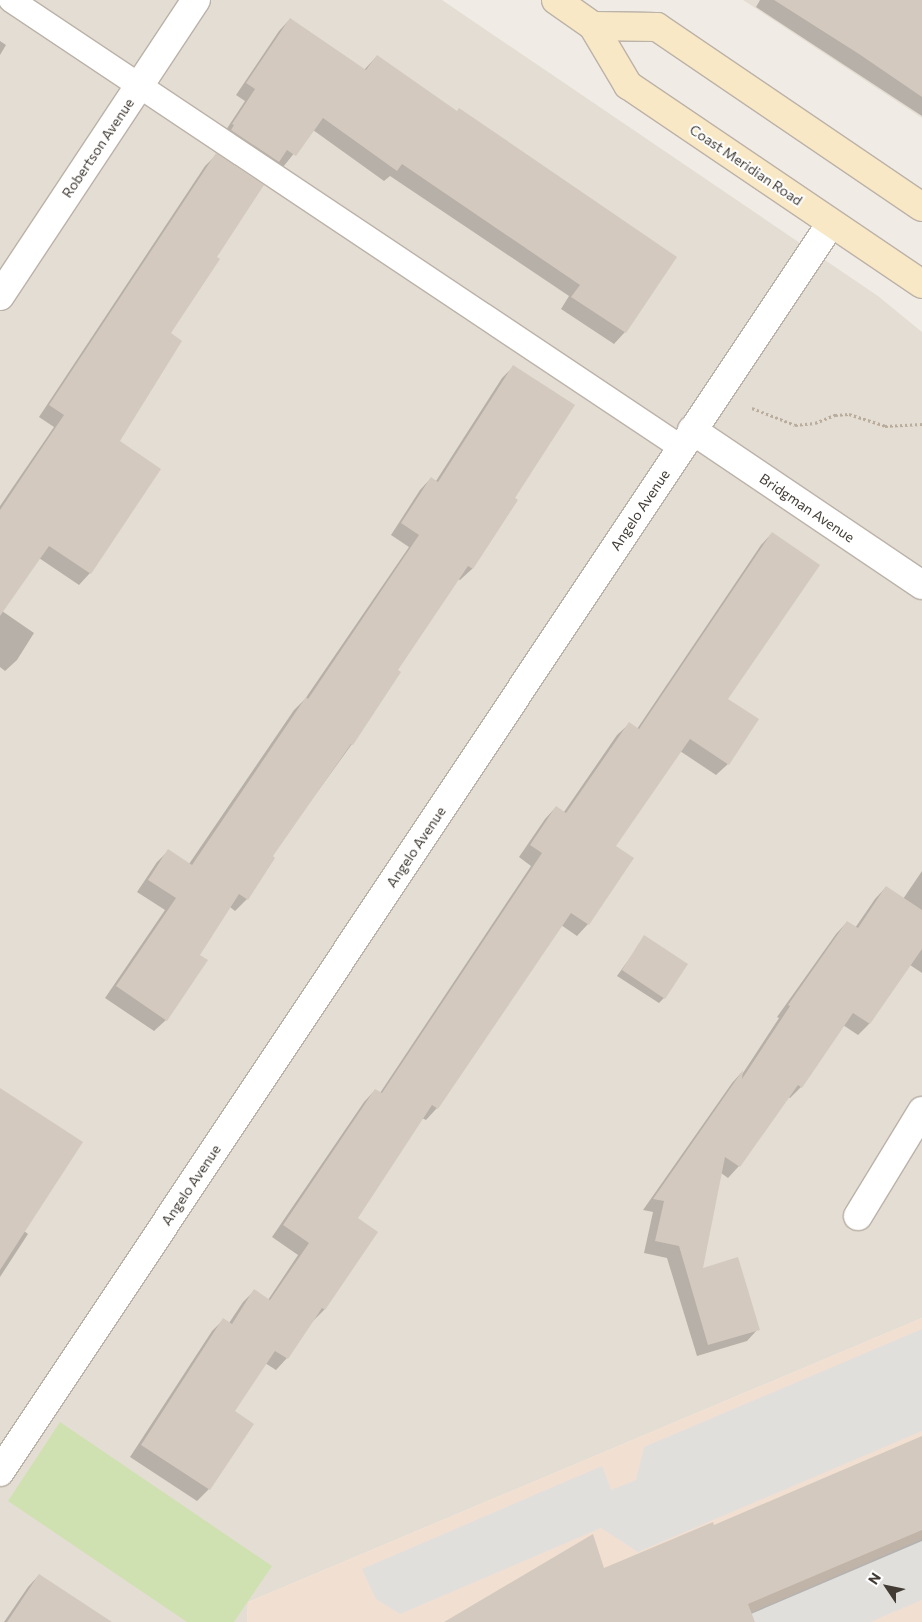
<!DOCTYPE html>
<html>
<head>
<meta charset="utf-8">
<style>
	body { margin:0 }
	#map { position:relative; width:922px; height:1622px; overflow:hidden; background:#f0ece5; font-family:Commissioner,sans-serif }
	div>[style] { position:absolute }
	.residential>* { inset:0; background:#e4ddd3 }
	.commercial>* { inset:0; background:#f1e0d1 }
	.green>* { inset:0; background:#d0e1b1 }
	.parking>* { inset:0; background:#e1dfdc }
	.shadow>* { inset:0; background:#0003 }
	.building>* { inset:0; background:#d4c9be }
	.path>* { height:3px; margin-top:-1.5px; transform-origin:0; background:repeating-linear-gradient(90deg,#bbad9b 0 2.5px,transparent 0 5px) }
	.roads { filter:drop-shadow(1px 0 #bbb2a8) drop-shadow(-1px 0 #bbb2a8) drop-shadow(0 1px #bbb2a8) drop-shadow(0 -1px #bbb2a8) }
	.service>* { height:24px; margin:-12px; padding:0 12px; transform-origin:12px; border-radius:12px; background:#fff }
	.minor>* { height:28px; margin:-14px; padding:0 14px; transform-origin:14px; border-radius:14px; background:#fff }
	.secondary>* { height:28px; margin:-14px; padding:0 14px; transform-origin:14px; border-radius:14px; background:#f9e8c6 }
	span { translate:-50% -50%; white-space:nowrap; text-align:center; line-height:1.15; -webkit-text-stroke:4px #fff; paint-order:stroke }
	.street-label { font-size:14px; color:#423c35 }
	.north { position:absolute; left:862px; top:1562px; width:50px; height:50px; -webkit-text-stroke:4px #fff; paint-order:stroke; rotate:304deg; font-size:14px; font-weight:700; line-height:20px; text-align:center; color:#423c35 }
	.north::after { content:''; display:block; margin:auto; width:18px; height:22px; background:#423c35; clip-path:polygon(50% 0,100% 100%,50% 72%,0 100%) }
</style>
</head>
<body>
<div id="map">
	<div class="residential">
		<i style="clip-path:polygon(0 0,442px 0,878px 296px,922px 332px,922px 1318px,248px 1602px,247px 1622px,0 1622px)"></i>
		<i style="clip-path:polygon(743px 0,922px 0,922px 118px)"></i>
	</div>
	<div class="commercial">
		<i style="clip-path:polygon(922px 1318px,922px 1622px,247px 1622px,248px 1602px)"></i>
	</div>
	<div class="green">
		<i style="clip-path:polygon(60px 1422px,272px 1566px,234px 1622px,187px 1622px,8px 1501px)"></i>
	</div>
	<div class="parking">
		<i style="clip-path:polygon(922px 1329px,922px 1431px,638px 1552px,601px 1528px,400px 1614px,376px 1599px,362px 1569px,602px 1466px,611px 1490px,636px 1480px,644px 1447px)"></i>
		<i style="clip-path:polygon(922px 1539px,922px 1600px,870px 1622px,752px 1622px,748px 1614px)"></i>
	</div>
	<div class="shadow">
		<i style="clip-path:polygon(760px 0,922px 0,922px 116px,756px 7px)"></i>
		<i style="clip-path:polygon(290px 19px,364px 70px,377px 56px,625px 332px,614px 344px,561px 309px,569px 296px,390px 176px,384px 181px,313px 130px,283px 167px,277px 162px,266px 173px,222px 136px,245px 101px,236px 95px,279px 31px)"></i>
		<i style="clip-path:polygon(0 41px,6px 45px,0 55px)"></i>
		<i style="clip-path:polygon(216px 155px,215px 257px,170px 334px,118px 441px,90px 573px,79px 585px,39px 558px,2px 611px,34px 633px,17px 660px,5px 671px,0 667px,0 506px,54px 427px,39px 417px,205px 166px)"></i>
		<i style="clip-path:polygon(513px 367px,513px 498px,516px 500px,472px 569px,460px 580px,458px 579px,396px 671px,352px 744px,271px 856px,274px 858px,247px 899px,235px 911px,230px 907px,199px 955px,166px 1020px,154px 1031px,105px 998px,165px 910px,137px 892px,157px 862px,168px 851px,189px 864px,294px 710px,305px 699px,409px 547px,391px 535px,420px 490px,431px 478px,436px 481px,502px 378px)"></i>
		<i style="clip-path:polygon(772px 533px,727px 699px,728px 764px,716px 775px,680px 751px,614px 847px,588px 924px,577px 936px,561px 925px,437px 1108px,426px 1120px,422px 1118px,356px 1218px,377px 1232px,324px 1310px,313px 1321px,287px 1358px,276px 1370px,265px 1363px,233px 1411px,209px 1489px,197px 1501px,130px 1457px,212px 1331px,223px 1320px,229px 1323px,243px 1302px,254px 1291px,268px 1300px,298px 1255px,272px 1237px,364px 1102px,375px 1090px,380px 1093px,531px 866px,519px 857px,545px 819px,556px 807px,564px 812px,617px 735px,629px 724px,637px 729px,761px 545px)"></i>
		<i style="clip-path:polygon(922px 871px,922px 973px,910px 965px,869px 1024px,858px 1035px,843px 1025px,801px 1087px,790px 1098px,788px 1097px,739px 1166px,728px 1178px,721px 1173px,701px 1270px,758px 1329px,747px 1341px,697px 1356px,667px 1258px,644px 1253px,653px 1212px,643px 1210px,732px 1083px,741px 1073px,741px 1076px,779px 1018px,777px 1017px,836px 934px,847px 922px,855px 928px,875px 899px,886px 887px,903px 899px)"></i>
		<i style="clip-path:polygon(645px 937px,664px 998px,659px 1003px,617px 976px)"></i>
		<i style="clip-path:polygon(0 1089px,24px 1231px,28px 1234px,0 1277px)"></i>
		<i style="clip-path:polygon(922px 1437px,922px 1541px,751px 1614px,754px 1622px,446px 1622px,604px 1569px,713px 1526px)"></i>
		<i style="clip-path:polygon(39px 1575px,109px 1622px,4px 1622px,28px 1587px)"></i>
	</div>
	<div class="building">
		<i style="clip-path:polygon(774px 0,922px 0,922px 97px,859px 54px)"></i>
		<i style="clip-path:polygon(290px 18px,366px 70px,377px 55px,457px 111px,459px 108px,677px 257px,626px 333px,571px 297px,580px 285px,402px 164px,397px 171px,323px 118px,296px 156px,287px 150px,279px 162px,231px 130px,234px 125px,232px 124px,255px 89px,246px 83px)"></i>
		<i style="clip-path:polygon(216px 153px,264px 185px,217px 257px,220px 259px,171px 333px,182px 341px,120px 441px,161px 469px,91px 574px,49px 546px,0 616px,0 510px,64px 415px,49px 405px)"></i>
		<i style="clip-path:polygon(513px 365px,575px 405px,515px 498px,518px 500px,473px 569px,468px 566px,398px 670px,401px 672px,353px 745px,351px 744px,273px 856px,275px 858px,248px 900px,239px 894px,200px 955px,208px 960px,167px 1021px,116px 986px,176px 898px,148px 880px,168px 849px,192px 865px,306px 697px,308px 699px,419px 535px,401px 523px,431px 477px,438px 482px)"></i>
		<i style="clip-path:polygon(772px 532px,820px 565px,728px 699px,759px 719px,729px 765px,690px 739px,616px 846px,634px 858px,589px 925px,571px 913px,438px 1109px,432px 1105px,358px 1218px,378px 1232px,325px 1310px,322px 1308px,288px 1359px,275px 1351px,235px 1411px,254px 1424px,210px 1490px,141px 1445px,223px 1318px,232px 1324px,254px 1289px,270px 1300px,309px 1243px,283px 1225px,375px 1089px,382px 1093px,542px 853px,530px 845px,556px 806px,566px 813px,629px 722px,639px 729px)"></i>
		<i style="clip-path:polygon(886px 886px,922px 910px,922px 949px,870px 1024px,853px 1013px,802px 1088px,798px 1085px,740px 1167px,725px 1157px,703px 1268px,738px 1257px,760px 1330px,708px 1345px,679px 1246px,655px 1241px,664px 1201px,653px 1199px,743px 1070px,742px 1079px,790px 1006px,788px 1005px,847px 921px,858px 928px)"></i>
		<i style="clip-path:polygon(644px 935px,688px 964px,665px 999px,622px 970px)"></i>
		<i style="clip-path:polygon(0 1088px,83px 1142px,0 1270px)"></i>
		<i style="clip-path:polygon(922px 1436px,922px 1530px,748px 1604px,755px 1622px,444px 1622px,593px 1534px,604px 1568px,713px 1522px,714px 1525px)"></i>
		<i style="clip-path:polygon(39px 1574px,112px 1622px,7px 1622px)"></i>
	</div>
	<div class="path">
		<i style="left:752px;top:408px;width:46px;rotate:21.6deg"></i>
		<i style="left:795px;top:425px;width:20px;rotate:-6deg"></i>
		<i style="left:815px;top:423px;width:22px;rotate:-22deg"></i>
		<i style="left:835px;top:415px;width:14px;rotate:-4deg"></i>
		<i style="left:849px;top:414px;width:38px;rotate:18deg"></i>
		<i style="left:885px;top:426px;width:37px;rotate:-3deg"></i>
	</div>
	<div class="roads">
		<div class="service">
			<i style="left:11px;top:0;width:807px;rotate:33.73deg"></i>
		</div>
		<div class="minor">
			<i style="left:0;top:296px;width:355px;rotate:-56.5deg"></i>
			<i style="left:692px;top:430px;width:277px;rotate:34deg"></i>
			<i style="left:858px;top:1216px;width:123px;rotate:-58.6deg"></i>
			<i style="left:0;top:1472px;width:1500px;rotate:-56.36deg"></i>
		</div>
		<div class="secondary">
			<i style="left:556px;top:0;width:45px;rotate:35.1deg"></i>
			<i style="left:593px;top:26px;width:69px;rotate:59.3deg"></i>
			<i style="left:628px;top:85px;width:355px;rotate:34.1deg"></i>
			<i style="left:593px;top:26px;width:64px;rotate:0.9deg"></i>
			<i style="left:657px;top:27px;width:320px;rotate:34.2deg"></i>
		</div>
	</div>
	<div class="street-label">
		<span style="left:98px;top:148px;rotate:-56deg">Robertson Avenue</span>
		<span style="left:746px;top:165px;rotate:34deg">Coast Meridian Road</span>
		<span style="left:807px;top:508px;rotate:34deg">Bridgman Avenue</span>
		<span style="left:640px;top:510px;rotate:-56deg">Angelo Avenue</span>
		<span style="left:416px;top:847px;rotate:-56deg">Angelo Avenue</span>
		<span style="left:191px;top:1185px;rotate:-56deg">Angelo Avenue</span>
	</div>
	<div class="north">N</div>
</div>
</body>
</html>
